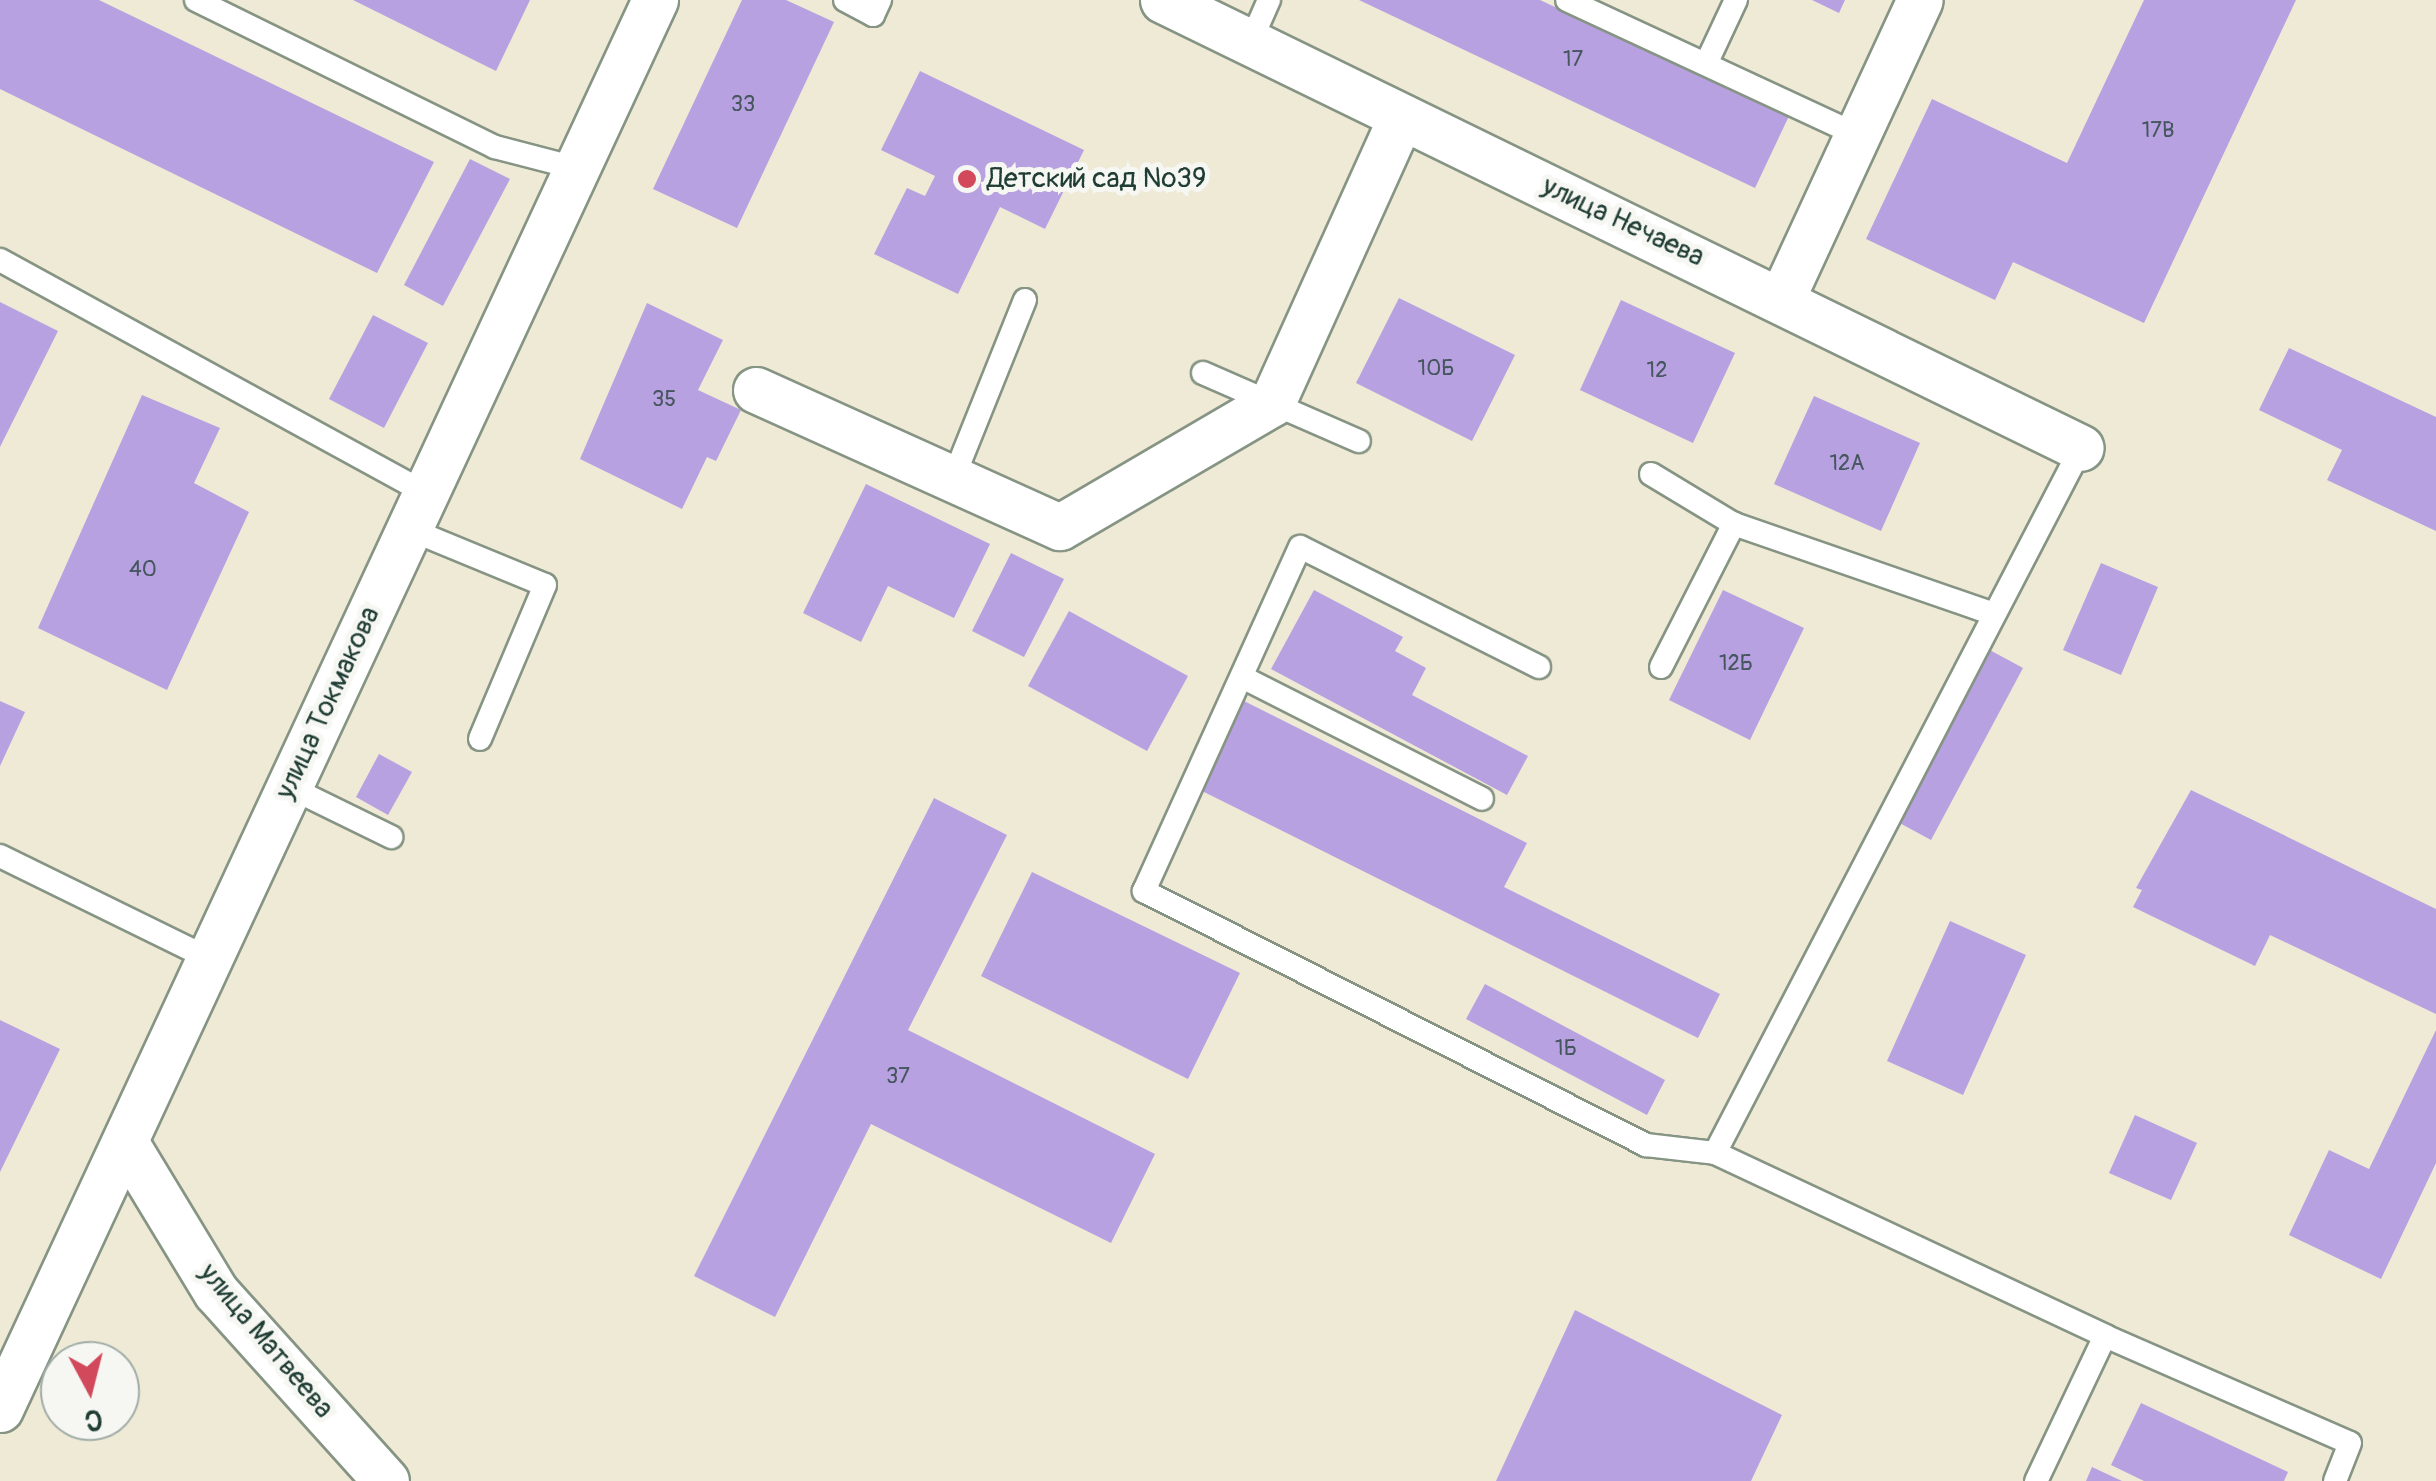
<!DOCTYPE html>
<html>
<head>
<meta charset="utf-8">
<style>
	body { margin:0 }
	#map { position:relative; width:2436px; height:1481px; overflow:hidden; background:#eeead5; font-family:Pangolin,sans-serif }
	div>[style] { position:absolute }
	.building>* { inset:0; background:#b8a1e1 }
	.roads { filter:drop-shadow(2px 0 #869484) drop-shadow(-2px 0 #869484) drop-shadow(0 2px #869484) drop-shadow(0 -2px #869484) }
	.lane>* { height:22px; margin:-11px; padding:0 11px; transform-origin:11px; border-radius:11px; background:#fff }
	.street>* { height:45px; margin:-22.5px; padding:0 22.5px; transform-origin:22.5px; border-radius:22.5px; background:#fff }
	.dots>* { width:28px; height:28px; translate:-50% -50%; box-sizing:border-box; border:5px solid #f6f6f2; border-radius:50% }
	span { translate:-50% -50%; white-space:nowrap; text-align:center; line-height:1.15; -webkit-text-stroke:10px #f6f6f2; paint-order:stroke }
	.number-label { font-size:22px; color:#45565f }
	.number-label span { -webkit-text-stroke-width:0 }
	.poi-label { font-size:28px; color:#1f3d34 }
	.left { translate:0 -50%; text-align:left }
	.street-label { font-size:28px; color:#1f3d34 }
	.north { position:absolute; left:40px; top:1341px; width:100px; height:100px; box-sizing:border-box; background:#f6f6f2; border:2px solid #a0aca6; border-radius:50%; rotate:173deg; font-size:28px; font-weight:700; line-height:40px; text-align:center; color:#1f3d34 }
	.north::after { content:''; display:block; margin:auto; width:35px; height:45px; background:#d1495b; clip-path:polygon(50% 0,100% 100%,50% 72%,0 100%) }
</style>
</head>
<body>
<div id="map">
	<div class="building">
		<i style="clip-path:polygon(0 0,99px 0,434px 162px,377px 273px,0 89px)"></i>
		<i style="clip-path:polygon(353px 0,530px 0,496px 71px)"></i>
		<i style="clip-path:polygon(742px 0,786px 0,834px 22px,737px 228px,653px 189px)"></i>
		<i style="clip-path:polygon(1359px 0,1540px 0,1789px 116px,1755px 188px)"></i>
		<i style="clip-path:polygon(1812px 0,1845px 0,1839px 13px)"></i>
		<i style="clip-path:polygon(2144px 0,2296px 0,2144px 323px,2013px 262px,1995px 300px,1866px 239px,1932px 99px,2067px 163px)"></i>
		<i style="clip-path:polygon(920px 71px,1084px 150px,1045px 229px,1000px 207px,958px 294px,874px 254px,907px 188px,925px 196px,935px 176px,881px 150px)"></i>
		<i style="clip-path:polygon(470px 159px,510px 179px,443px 306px,404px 285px)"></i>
		<i style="clip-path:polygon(1399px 298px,1515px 355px,1472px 441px,1356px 383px)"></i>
		<i style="clip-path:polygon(1621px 300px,1735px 353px,1693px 443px,1580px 390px)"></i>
		<i style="clip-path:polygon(0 302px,58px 331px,0 447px)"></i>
		<i style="clip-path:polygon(647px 303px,723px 340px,698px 390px,741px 410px,716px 461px,707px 457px,682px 509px,580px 459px)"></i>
		<i style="clip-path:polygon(373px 315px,428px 343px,384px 428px,329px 399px)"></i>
		<i style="clip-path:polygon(2289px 348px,2436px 417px,2436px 531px,2327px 480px,2342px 450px,2259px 410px)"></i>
		<i style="clip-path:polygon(142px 395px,220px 428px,194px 483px,249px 512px,167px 690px,38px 628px)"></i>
		<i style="clip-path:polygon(1814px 396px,1920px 443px,1881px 531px,1774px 484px)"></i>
		<i style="clip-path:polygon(866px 484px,990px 544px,954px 618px,888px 586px,861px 642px,803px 613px)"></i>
		<i style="clip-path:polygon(1011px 553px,1064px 579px,1024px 657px,972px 631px)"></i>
		<i style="clip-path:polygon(2101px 563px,2158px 587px,2121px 675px,2063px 650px)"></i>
		<i style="clip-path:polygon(1314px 590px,1403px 637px,1395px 651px,1426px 668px,1412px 695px,1528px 756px,1507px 795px,1271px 669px)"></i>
		<i style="clip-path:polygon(1723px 590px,1804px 628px,1750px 740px,1669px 700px)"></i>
		<i style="clip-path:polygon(1069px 611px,1188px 676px,1147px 751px,1028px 686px)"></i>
		<i style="clip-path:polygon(1986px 648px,2023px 668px,1931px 840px,1894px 820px)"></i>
		<i style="clip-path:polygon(0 701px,25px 712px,0 766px)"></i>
		<i style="clip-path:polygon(1244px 701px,1527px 843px,1504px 887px,1720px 994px,1698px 1038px,1200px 790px)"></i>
		<i style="clip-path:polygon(379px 754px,412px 772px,388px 815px,356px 797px)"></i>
		<i style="clip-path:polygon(2191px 790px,2436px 909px,2436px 1014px,2270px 935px,2255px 966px,2133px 907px,2142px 890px,2136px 888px)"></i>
		<i style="clip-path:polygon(934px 798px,1007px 835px,908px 1030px,1155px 1154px,1111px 1243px,871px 1124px,775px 1317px,694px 1276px)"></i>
		<i style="clip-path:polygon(1032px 872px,1240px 973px,1188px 1079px,981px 976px)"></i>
		<i style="clip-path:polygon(1950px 921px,2026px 955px,1963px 1095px,1887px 1061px)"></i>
		<i style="clip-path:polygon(1485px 984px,1665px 1080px,1647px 1115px,1466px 1019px)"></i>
		<i style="clip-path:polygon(0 1020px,60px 1049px,0 1172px)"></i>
		<i style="clip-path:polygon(2436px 1030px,2436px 1163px,2381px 1279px,2289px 1235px,2329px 1150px,2369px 1169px)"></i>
		<i style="clip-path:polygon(2135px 1115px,2197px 1143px,2171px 1200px,2109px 1173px)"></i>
		<i style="clip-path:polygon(1575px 1310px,1782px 1415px,1751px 1481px,1496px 1481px)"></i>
		<i style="clip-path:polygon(2141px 1403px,2288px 1472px,2284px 1481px,2144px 1481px,2111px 1465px)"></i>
		<i style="clip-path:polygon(2092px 1467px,2122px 1481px,2086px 1481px)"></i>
	</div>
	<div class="roads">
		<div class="lane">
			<i style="left:196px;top:0;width:333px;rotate:26.2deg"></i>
			<i style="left:495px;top:147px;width:84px;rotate:14.5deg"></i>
			<i style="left:845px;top:0;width:32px;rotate:28deg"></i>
			<i style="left:873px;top:15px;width:17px;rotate:-65deg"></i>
			<i style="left:1567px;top:0;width:321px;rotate:24.9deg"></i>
			<i style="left:1250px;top:43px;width:47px;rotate:-66.2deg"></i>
			<i style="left:1706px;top:64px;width:71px;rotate:-64.9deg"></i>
			<i style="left:0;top:260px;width:486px;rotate:28.7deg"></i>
			<i style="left:1203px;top:373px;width:170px;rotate:23.6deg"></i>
			<i style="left:1651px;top:474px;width:97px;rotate:31.1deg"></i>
			<i style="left:953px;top:479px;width:193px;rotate:-68.1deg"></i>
			<i style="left:409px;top:529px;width:147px;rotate:22.4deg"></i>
			<i style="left:545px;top:585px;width:167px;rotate:112.9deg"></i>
			<i style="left:1539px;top:667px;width:267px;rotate:-153.3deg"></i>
			<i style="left:1300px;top:547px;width:378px;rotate:114.4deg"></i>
			<i style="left:1144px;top:891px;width:563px;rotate:26.84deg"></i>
			<i style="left:1646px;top:1145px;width:69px;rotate:6.6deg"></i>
			<i style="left:1715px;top:1153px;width:431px;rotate:25.1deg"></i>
			<i style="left:2105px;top:1336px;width:161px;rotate:115.4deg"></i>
			<i style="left:1661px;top:667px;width:161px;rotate:-63deg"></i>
			<i style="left:1734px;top:524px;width:275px;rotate:19.1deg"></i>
			<i style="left:1242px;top:677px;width:269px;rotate:26.9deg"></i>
			<i style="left:289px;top:787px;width:114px;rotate:26.1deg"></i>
			<i style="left:0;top:856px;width:234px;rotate:26.1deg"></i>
			<i style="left:1715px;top:1153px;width:794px;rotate:-62.56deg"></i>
			<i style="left:2105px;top:1336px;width:267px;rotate:23.6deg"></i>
			<i style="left:2350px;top:1443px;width:41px;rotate:111.5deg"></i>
		</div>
		<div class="street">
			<i style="left:1163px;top:0;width:1021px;rotate:26.01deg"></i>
			<i style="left:1782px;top:298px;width:328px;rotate:-65.2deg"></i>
			<i style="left:756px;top:390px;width:333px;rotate:24.3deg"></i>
			<i style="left:1060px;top:527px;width:246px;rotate:-30.3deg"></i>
			<i style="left:1272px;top:403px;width:314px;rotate:-65.7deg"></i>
			<i style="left:125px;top:1142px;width:175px;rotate:58.8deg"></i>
			<i style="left:216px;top:1292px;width:254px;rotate:48deg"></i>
			<i style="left:0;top:1409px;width:1554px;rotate:-65.07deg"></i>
		</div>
	</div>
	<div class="dots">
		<i style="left:967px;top:179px;background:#d1495b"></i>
	</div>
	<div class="number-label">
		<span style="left:1573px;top:60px">17</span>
		<span style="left:743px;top:105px">33</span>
		<span style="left:2158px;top:131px">17В</span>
		<span style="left:1436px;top:369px">10Б</span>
		<span style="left:1657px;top:371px">12</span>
		<span style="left:664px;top:400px">35</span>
		<span style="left:1847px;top:464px">12А</span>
		<span style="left:143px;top:570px">40</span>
		<span style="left:1736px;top:664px">12Б</span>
		<span style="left:1566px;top:1049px">1Б</span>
		<span style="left:898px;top:1077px">37</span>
	</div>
	<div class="poi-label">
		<span class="left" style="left:987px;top:179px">Детский сад №39</span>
	</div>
	<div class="street-label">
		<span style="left:1623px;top:222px;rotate:25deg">улица Нечаева</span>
		<span style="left:328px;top:703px;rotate:-65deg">улица Токмакова</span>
		<span style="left:266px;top:1341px;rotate:50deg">улица Матвеева</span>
	</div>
	<div class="north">С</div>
</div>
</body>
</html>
